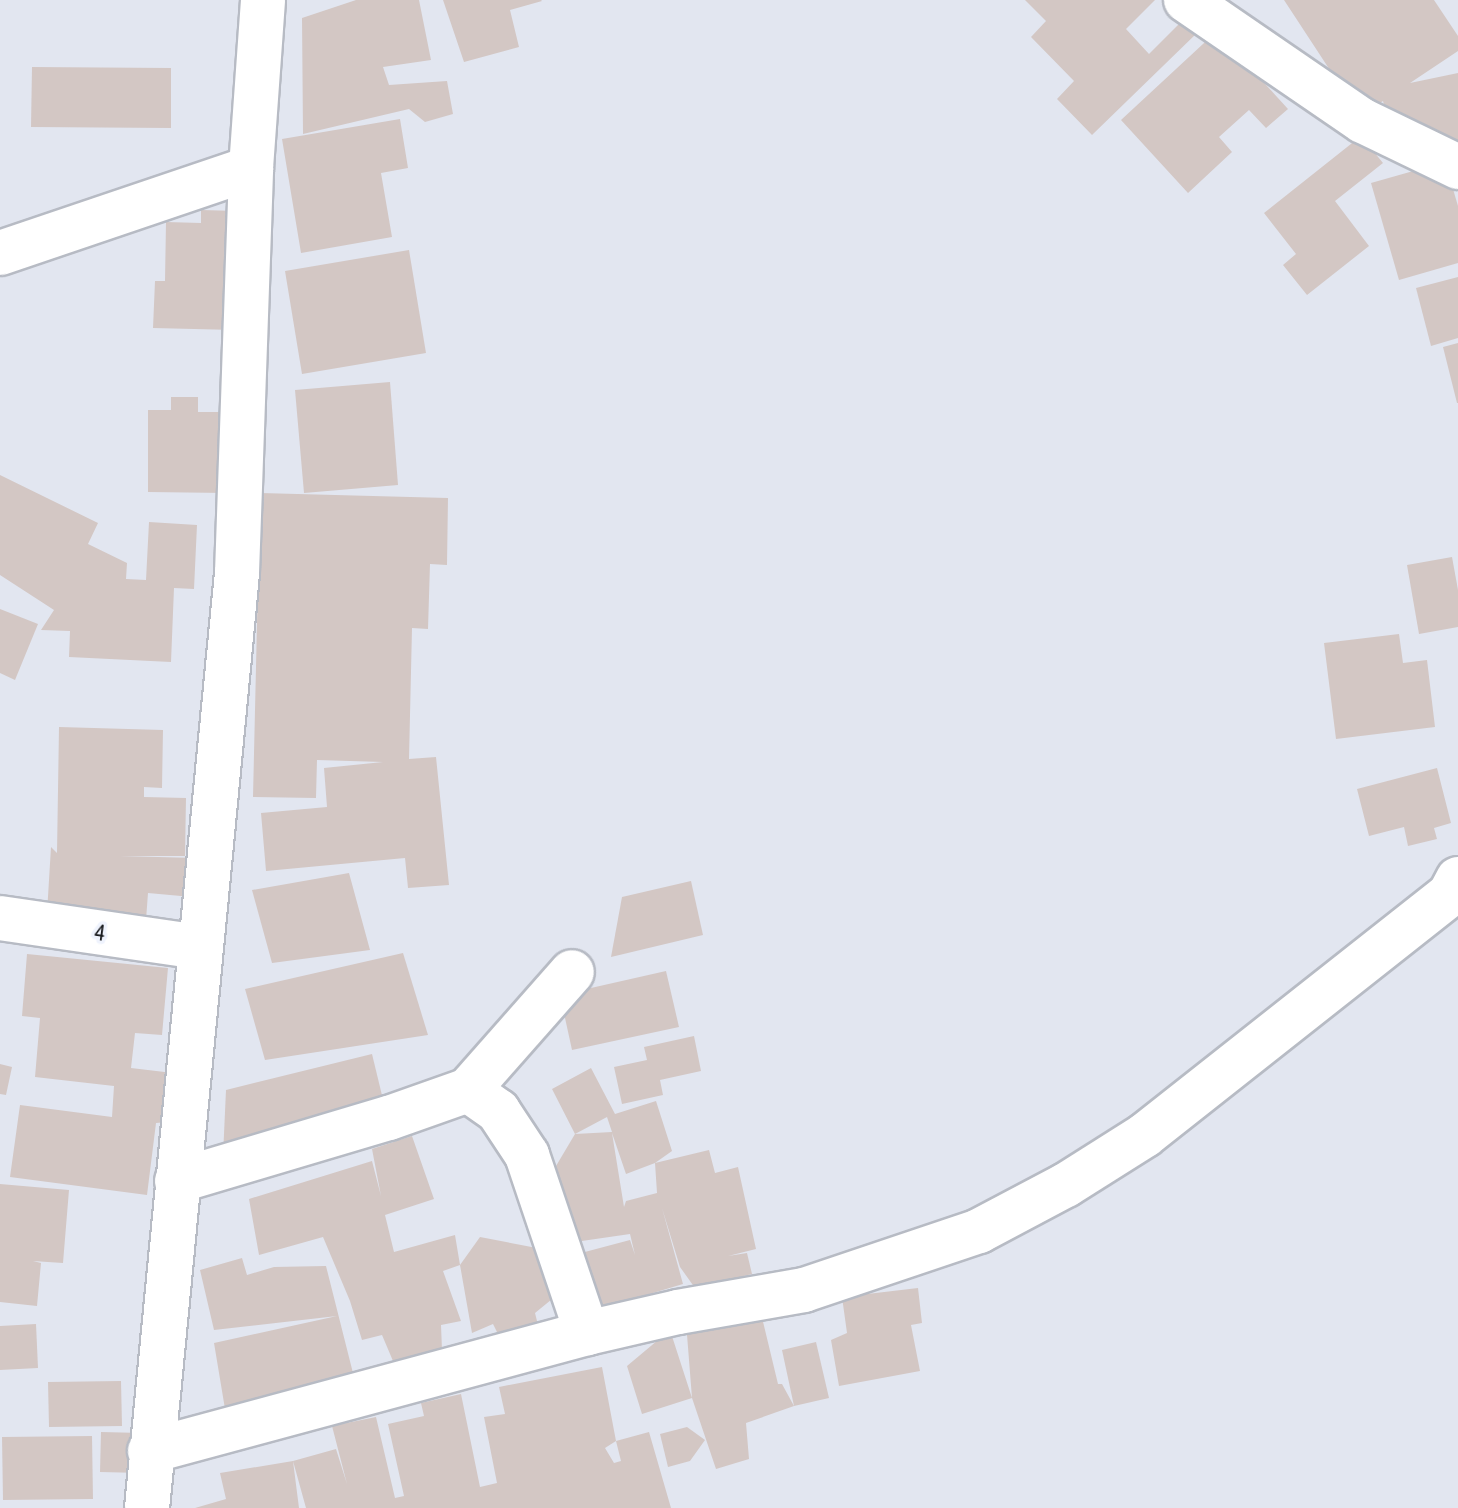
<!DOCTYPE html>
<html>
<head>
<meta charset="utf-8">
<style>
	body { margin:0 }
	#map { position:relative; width:1458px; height:1508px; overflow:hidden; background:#e2e6f0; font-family:"Asap Condensed",sans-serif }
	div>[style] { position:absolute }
	.building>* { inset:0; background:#d3c7c4 }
	.roads { filter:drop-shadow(2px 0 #b7bbc4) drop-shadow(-2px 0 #b7bbc4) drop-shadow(0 2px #b7bbc4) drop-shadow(0 -2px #b7bbc4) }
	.minor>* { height:44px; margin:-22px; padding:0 22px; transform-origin:22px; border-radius:22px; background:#fff }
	span { translate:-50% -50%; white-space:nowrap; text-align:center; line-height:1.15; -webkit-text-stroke:7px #eff3fd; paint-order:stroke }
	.street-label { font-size:22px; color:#131518 }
</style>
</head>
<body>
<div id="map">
	<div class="building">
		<i style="clip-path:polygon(356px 0,419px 0,431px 60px,383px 67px,389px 85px,447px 81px,453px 114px,425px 122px,409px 109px,303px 134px,302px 18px)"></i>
		<i style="clip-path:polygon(443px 0,541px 0,542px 1px,510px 10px,519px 47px,464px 62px)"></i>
		<i style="clip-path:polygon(1025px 0,1155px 0,1126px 29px,1149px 54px,1185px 18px,1198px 32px,1092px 135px,1057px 99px,1074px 81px,1031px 37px,1046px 21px)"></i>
		<i style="clip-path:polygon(1284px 0,1434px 0,1458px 36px,1458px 51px,1410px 83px,1458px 73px,1458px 142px,1438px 147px,1433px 128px,1408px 133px,1403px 113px,1387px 116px,1383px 101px,1360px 116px)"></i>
		<i style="clip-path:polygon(1217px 31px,1288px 109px,1266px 128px,1249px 110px,1219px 137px,1232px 152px,1188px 193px,1121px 120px)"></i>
		<i style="clip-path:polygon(32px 67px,171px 68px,171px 128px,31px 127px)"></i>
		<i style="clip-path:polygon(400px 119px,408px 168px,381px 173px,392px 237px,301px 253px,282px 139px)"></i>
		<i style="clip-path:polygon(1361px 136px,1383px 163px,1335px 201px,1369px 246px,1307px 295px,1283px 265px,1296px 254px,1264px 213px)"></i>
		<i style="clip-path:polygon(1445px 162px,1458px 206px,1458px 263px,1399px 280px,1371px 183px)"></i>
		<i style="clip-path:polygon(201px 210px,237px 211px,235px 330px,153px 328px,155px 281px,165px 281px,166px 222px,201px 223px)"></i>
		<i style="clip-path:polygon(409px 250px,426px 353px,302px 374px,285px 271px)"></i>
		<i style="clip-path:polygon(1458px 277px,1458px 338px,1431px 346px,1416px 288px)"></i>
		<i style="clip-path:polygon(1458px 343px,1458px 403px,1457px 403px,1443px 347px)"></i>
		<i style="clip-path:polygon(390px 382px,398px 485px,304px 493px,295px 390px)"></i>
		<i style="clip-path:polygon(171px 397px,198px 397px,198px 412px,226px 412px,226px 493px,148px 492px,148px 410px,171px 410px)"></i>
		<i style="clip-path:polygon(0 475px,98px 523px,88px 544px,127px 563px,126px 579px,146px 580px,149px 522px,197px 525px,194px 589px,174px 588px,171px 662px,69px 657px,70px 631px,41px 630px,54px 610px,0 575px)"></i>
		<i style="clip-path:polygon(260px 493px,448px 498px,447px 565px,430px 564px,428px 629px,412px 628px,409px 759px,436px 757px,449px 885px,408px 888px,405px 858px,266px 871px,261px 813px,327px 807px,324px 768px,383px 762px,317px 760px,316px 798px,253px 797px)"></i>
		<i style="clip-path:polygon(1452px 557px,1458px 590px,1458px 627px,1419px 634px,1407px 565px)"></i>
		<i style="clip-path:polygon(0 609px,38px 624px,15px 680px,0 673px)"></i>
		<i style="clip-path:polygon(1399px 634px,1403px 663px,1427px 660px,1435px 727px,1336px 739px,1324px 643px)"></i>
		<i style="clip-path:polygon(59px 727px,163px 730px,162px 788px,144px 787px,144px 797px,186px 798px,185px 856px,120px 856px,196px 858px,192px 897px,148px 893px,146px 920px,47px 913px,51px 847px,57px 853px)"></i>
		<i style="clip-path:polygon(1437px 768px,1451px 823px,1434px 828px,1437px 839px,1408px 846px,1404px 827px,1369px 836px,1357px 789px)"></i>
		<i style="clip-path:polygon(349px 873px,370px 950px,272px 963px,252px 890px)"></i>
		<i style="clip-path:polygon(691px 881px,703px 935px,611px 957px,622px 897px)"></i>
		<i style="clip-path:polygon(403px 953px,428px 1035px,265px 1060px,245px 989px)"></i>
		<i style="clip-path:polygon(27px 954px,168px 968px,162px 1035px,135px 1033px,131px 1068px,173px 1073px,168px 1122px,156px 1123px,147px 1195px,10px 1177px,20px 1105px,112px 1117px,114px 1086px,35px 1077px,40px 1018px,22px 1016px)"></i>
		<i style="clip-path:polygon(666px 971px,679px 1027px,572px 1050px,560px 995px)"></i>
		<i style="clip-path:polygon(694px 1036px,701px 1071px,660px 1080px,663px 1095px,622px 1104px,614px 1067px,647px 1060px,644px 1047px)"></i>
		<i style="clip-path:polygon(372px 1054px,387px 1116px,223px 1156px,226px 1090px)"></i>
		<i style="clip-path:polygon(0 1064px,12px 1067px,6px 1095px,0 1094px)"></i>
		<i style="clip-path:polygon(591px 1068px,615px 1114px,656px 1101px,672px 1151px,655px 1163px,626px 1174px,612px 1133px,624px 1207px,626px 1201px,657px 1193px,655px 1163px,709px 1150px,715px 1173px,738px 1167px,756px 1249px,728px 1256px,747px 1253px,752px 1274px,695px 1288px,680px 1267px,662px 1208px,683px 1284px,596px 1310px,581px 1253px,630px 1240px,635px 1255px,630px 1234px,568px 1243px,556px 1166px,575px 1134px,612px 1132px,607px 1117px,575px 1134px,552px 1089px)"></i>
		<i style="clip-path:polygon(412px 1136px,434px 1199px,385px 1215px,394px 1252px,455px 1235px,460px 1265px,443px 1271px,461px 1321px,441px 1325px,442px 1350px,393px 1361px,382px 1335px,362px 1340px,350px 1301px,323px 1237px,259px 1255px,249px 1199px,372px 1161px,381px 1196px,372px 1149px)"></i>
		<i style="clip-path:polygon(0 1184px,69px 1190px,63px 1263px,33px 1261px,41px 1263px,37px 1306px,0 1302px)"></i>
		<i style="clip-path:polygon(480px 1237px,542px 1249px,557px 1295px,535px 1313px,540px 1333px,502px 1342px,493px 1324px,472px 1333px,460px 1265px)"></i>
		<i style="clip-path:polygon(242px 1258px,247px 1275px,274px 1267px,326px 1266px,354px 1377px,225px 1409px,214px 1343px,337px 1316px,214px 1330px,200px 1270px)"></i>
		<i style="clip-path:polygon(918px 1288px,922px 1323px,911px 1325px,920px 1371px,839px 1386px,831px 1340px,847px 1333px,842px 1297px)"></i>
		<i style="clip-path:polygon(759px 1305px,778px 1384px,782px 1384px,794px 1406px,746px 1423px,749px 1459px,716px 1469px,692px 1398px,642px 1414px,627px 1366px,670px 1330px,692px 1398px,686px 1322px)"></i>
		<i style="clip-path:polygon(36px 1324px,38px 1368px,0 1370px,0 1326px)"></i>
		<i style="clip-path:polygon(816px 1342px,829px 1398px,794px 1406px,782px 1350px)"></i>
		<i style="clip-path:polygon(602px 1367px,616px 1441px,605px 1448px,614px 1463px,621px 1461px,616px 1441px,649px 1432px,671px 1508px,306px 1508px,293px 1461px,299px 1508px,195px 1508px,226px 1499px,220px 1473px,293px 1461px,336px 1449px,347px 1484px,332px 1426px,376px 1417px,395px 1498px,404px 1496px,388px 1424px,424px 1416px,421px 1403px,461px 1394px,480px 1487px,497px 1483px,484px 1417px,505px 1414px,499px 1387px)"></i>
		<i style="clip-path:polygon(121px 1381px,122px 1426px,49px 1427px,48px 1382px)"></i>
		<i style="clip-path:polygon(687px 1427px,705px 1440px,690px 1461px,668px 1467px,660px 1434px)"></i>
		<i style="clip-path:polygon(101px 1432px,142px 1433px,142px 1473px,100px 1472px)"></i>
		<i style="clip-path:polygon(92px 1436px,93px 1499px,3px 1500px,2px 1437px)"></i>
	</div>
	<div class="roads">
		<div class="minor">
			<i style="left:1186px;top:0;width:214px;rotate:34.4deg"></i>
			<i style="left:1363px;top:121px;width:106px;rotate:25.8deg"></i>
			<i style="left:0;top:253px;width:265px;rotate:-18.7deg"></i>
			<i style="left:0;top:918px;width:202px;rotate:8.3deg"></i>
			<i style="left:468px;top:1090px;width:157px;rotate:-48.6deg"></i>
			<i style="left:177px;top:1181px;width:221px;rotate:-16.6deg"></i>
			<i style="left:389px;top:1118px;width:84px;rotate:-19.5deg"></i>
			<i style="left:468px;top:1090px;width:37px;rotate:35deg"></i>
			<i style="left:498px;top:1111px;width:53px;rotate:56.6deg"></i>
			<i style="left:527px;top:1155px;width:188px;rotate:71.4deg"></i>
			<i style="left:150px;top:1451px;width:453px;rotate:-15.1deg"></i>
			<i style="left:587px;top:1333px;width:93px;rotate:-13deg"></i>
			<i style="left:678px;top:1312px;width:128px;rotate:-9.9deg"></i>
			<i style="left:804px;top:1290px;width:185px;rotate:-18.6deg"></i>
			<i style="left:979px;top:1231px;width:98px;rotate:-27.9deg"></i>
			<i style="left:1066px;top:1185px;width:93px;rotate:-32.3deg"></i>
			<i style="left:1145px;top:1135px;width:389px;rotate:-38.3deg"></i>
			<i style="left:1450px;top:894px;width:17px;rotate:-62deg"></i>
			<i style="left:147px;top:1508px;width:939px;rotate:-84.5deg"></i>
			<i style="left:237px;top:573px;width:405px;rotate:-88deg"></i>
			<i style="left:251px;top:168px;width:168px;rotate:-85.9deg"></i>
		</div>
	</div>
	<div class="street-label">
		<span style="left:100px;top:933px;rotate:8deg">4</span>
	</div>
</div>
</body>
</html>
